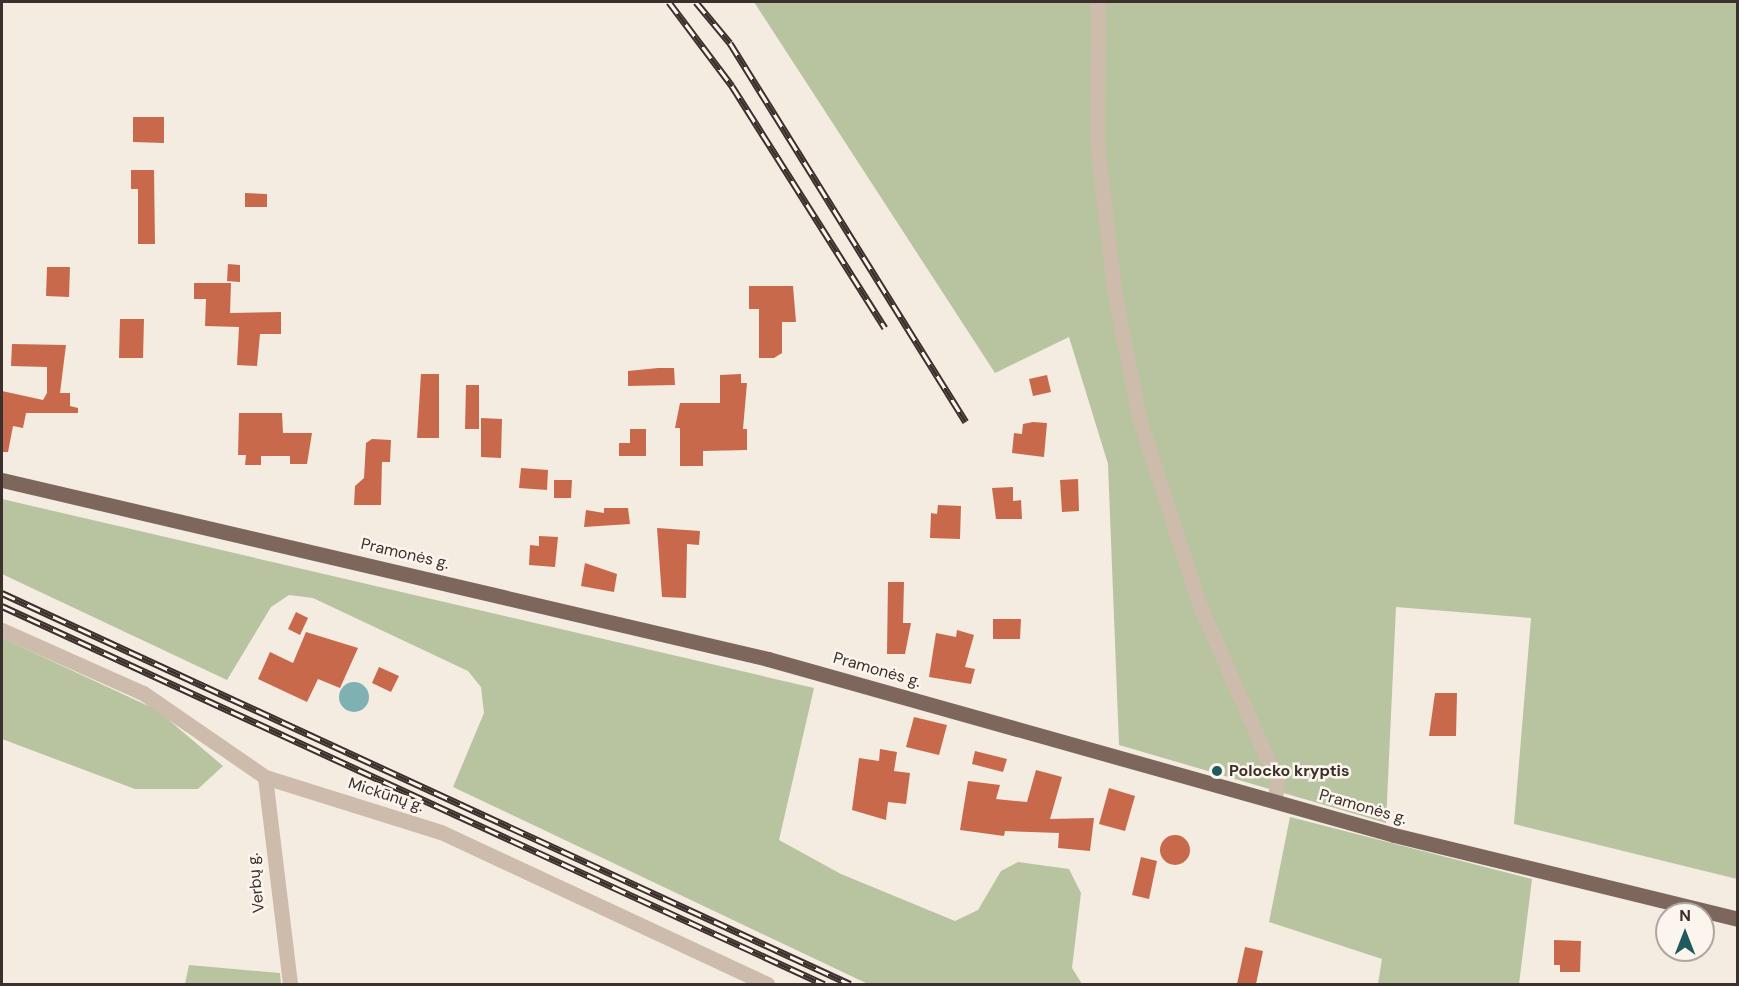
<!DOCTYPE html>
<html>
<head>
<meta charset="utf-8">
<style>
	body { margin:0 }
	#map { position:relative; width:1739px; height:986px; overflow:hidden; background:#f4ebe1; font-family:"DM Sans",sans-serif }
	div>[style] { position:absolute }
	.green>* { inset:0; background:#b8c4a0 }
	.water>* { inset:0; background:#7fb0b2 }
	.round { border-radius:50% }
	.building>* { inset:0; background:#c8694b }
	.minor>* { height:15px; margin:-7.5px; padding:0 7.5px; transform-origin:7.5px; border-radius:7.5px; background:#cdbbac }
	.major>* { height:15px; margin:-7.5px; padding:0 7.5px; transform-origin:7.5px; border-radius:7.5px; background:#7d675c }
	.rail>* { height:7px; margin-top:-3.5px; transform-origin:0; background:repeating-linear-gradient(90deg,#fbf5ee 0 14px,#3b302b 0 28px); box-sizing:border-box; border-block:2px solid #3b302b }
	.dots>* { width:16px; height:16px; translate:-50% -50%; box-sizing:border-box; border:3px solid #fbf5ee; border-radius:50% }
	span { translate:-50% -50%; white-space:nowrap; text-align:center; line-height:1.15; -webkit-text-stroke:5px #fbf5ee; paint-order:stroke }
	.street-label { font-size:16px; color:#3b302b }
	.poi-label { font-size:16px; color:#3b302b; font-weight:700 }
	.left { translate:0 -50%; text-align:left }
	.frame { position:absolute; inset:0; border:3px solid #3b302b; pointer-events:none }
	.north { position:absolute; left:1655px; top:902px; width:60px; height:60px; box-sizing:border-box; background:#fbf5ee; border:2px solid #aea6a0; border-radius:50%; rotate:0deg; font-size:16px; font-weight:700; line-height:24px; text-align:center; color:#3b302b }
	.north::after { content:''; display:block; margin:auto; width:21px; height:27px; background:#1f5a5e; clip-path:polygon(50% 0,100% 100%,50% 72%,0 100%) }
</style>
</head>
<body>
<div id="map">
	<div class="green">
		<i style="clip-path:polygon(754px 2px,1737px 2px,1737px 879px,1514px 824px,1531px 618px,1396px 607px,1386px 823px,1119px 745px,1108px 464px,1069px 337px,995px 373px)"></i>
		<i style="clip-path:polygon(2px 499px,814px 688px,779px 840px,841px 874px,955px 921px,978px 910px,1001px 871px,1018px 862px,1069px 869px,1081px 893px,1072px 968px,1082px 984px,868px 984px,453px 787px,484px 713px,481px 687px,468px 671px,313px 598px,289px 595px,271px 607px,227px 680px,2px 574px)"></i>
		<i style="clip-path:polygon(2px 638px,157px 710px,223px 766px,198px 789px,135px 789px,2px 739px)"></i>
		<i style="clip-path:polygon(1290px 817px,1532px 879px,1519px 984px,1378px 984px,1382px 959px,1269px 922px)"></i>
		<i style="clip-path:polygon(189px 965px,280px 973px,281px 984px,185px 984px)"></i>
	</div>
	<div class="water">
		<i class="round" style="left:339px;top:682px;width:30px;height:30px"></i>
	</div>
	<div class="building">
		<i style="clip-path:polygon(133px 117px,164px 117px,164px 143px,133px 142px)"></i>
		<i style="clip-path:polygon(131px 170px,154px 170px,155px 244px,138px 244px,138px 189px,131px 189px)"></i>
		<i style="clip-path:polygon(245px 193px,267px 194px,267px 207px,245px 207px)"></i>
		<i style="clip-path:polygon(228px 264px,240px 265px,240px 282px,227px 281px)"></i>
		<i style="clip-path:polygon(47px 267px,70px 267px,69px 297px,46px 296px)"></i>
		<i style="clip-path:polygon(194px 283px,231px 283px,230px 313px,281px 312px,281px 334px,260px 334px,257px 366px,237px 365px,239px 327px,205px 326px,206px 299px,194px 299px)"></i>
		<i style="clip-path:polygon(749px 286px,793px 286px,796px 322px,782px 322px,782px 353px,774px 358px,759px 358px,759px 309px,749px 309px)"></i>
		<i style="clip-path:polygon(120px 319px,144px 319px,143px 358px,119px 358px)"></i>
		<i style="clip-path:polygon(12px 344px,66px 345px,60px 393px,70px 393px,70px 406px,78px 408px,78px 413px,26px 413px,23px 428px,13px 426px,8px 452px,2px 452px,2px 391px,43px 400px,47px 393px,47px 367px,11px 366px)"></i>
		<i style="clip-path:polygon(658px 368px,674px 368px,675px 385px,628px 386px,628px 371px)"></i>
		<i style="clip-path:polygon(421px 374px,439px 374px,439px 438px,417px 438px)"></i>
		<i style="clip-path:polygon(741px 374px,741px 383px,747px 383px,743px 429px,747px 429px,747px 450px,703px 451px,703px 466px,680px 466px,680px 428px,675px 428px,680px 403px,720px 403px,720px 375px)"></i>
		<i style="clip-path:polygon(1047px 375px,1051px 392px,1033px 396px,1029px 379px)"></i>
		<i style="clip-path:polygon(466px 385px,479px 385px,479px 429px,465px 429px)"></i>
		<i style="clip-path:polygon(239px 413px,282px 413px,283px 433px,312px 433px,307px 464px,290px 464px,290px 456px,261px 456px,261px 465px,245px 465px,246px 455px,238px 455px)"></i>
		<i style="clip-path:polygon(481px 418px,502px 419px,501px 458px,481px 457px)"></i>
		<i style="clip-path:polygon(1033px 422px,1047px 423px,1044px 457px,1012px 453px,1014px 433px,1022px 434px,1023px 424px)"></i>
		<i style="clip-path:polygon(630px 429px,646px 429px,646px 456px,619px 456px,619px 443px,630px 443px)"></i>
		<i style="clip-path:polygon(372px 439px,391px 440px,390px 462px,382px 462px,381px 505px,354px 505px,355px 486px,364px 478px,366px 443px)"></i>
		<i style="clip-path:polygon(521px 468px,548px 470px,547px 490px,519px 488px)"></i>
		<i style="clip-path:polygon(1078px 479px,1079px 511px,1062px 512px,1060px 480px)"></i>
		<i style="clip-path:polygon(554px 480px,572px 480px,571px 498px,554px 498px)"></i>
		<i style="clip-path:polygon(1013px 487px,1013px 501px,1021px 500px,1022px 519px,996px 519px,992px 488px)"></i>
		<i style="clip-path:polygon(938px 505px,961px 506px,960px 539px,930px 538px,931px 513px,937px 514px)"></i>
		<i style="clip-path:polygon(604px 508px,628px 508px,630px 524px,584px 527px,586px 510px,604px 513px)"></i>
		<i style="clip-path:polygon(657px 528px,700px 531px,699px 545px,687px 544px,686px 598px,662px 597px)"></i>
		<i style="clip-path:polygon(539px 536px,558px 537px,555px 567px,529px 565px,530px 545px,539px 546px)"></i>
		<i style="clip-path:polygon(585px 563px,617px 574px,614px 592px,581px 586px)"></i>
		<i style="clip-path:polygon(888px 582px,904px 582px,903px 623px,911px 623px,905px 654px,887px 654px)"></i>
		<i style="clip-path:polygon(296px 612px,308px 618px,300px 635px,288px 629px)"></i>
		<i style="clip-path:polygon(993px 619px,1021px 619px,1020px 639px,993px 639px)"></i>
		<i style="clip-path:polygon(957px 630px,974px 635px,965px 667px,975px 669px,971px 684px,929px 677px,936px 633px,956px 637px)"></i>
		<i style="clip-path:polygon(306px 632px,358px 648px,340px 688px,318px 679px,307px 702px,258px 679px,270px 652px,293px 663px)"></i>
		<i style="clip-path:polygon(379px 667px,399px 676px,391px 692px,372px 683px)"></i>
		<i style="clip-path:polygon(1435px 693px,1457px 693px,1456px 736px,1429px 736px)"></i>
		<i style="clip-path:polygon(914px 717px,947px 725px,939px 755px,906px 747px)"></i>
		<i style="clip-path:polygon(880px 749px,897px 752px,894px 771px,910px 773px,906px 804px,888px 802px,886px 820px,852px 810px,859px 758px,879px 761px)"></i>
		<i style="clip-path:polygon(975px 751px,1007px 759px,1003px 772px,972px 764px)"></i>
		<i style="clip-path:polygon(1036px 770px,1062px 777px,1050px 819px,1094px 818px,1090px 851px,1058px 848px,1059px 833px,1005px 831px,1004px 836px,960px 830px,968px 781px,1000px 785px,996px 799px,1027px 802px)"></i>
		<i style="clip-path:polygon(1109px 788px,1135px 796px,1125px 831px,1099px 824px)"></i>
		<i class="round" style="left:1160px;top:835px;width:30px;height:30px"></i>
		<i style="clip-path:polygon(1141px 857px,1157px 861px,1149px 899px,1132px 895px)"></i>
		<i style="clip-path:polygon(1554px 940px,1581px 941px,1580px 972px,1560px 972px,1560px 965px,1554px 965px)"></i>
		<i style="clip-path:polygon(1245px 947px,1263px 951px,1256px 984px,1237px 984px)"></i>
	</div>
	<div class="minor">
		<i style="left:1098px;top:2px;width:141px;rotate:90.4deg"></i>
		<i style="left:1097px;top:143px;width:148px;rotate:83.4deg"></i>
		<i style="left:1114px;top:290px;width:130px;rotate:78.9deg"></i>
		<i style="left:1139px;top:418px;width:195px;rotate:72.1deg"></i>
		<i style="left:1199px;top:604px;width:193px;rotate:66.2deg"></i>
		<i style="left:1277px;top:781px;width:20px;rotate:96deg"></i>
		<i style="left:2px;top:630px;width:154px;rotate:24.1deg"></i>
		<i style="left:143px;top:693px;width:148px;rotate:34.5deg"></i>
		<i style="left:265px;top:777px;width:184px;rotate:17.4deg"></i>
		<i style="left:441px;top:832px;width:360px;rotate:25deg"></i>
		<i style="left:265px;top:777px;width:209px;rotate:83.1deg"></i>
	</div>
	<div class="major">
		<i style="left:2px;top:480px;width:787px;rotate:13.15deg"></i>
		<i style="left:768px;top:659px;width:650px;rotate:15.7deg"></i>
		<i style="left:1394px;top:835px;width:354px;rotate:13.7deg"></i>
	</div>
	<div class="rail">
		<i style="left:669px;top:2px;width:105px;rotate:53.1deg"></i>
		<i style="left:732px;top:86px;width:286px;rotate:57.7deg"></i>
		<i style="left:696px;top:2px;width:53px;rotate:50.3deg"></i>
		<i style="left:730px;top:43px;width:446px;rotate:58.1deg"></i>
		<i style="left:2px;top:593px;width:934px;rotate:24.75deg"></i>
		<i style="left:2px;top:606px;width:905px;rotate:24.7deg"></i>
	</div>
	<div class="dots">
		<i style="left:1217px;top:771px;background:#1f5a5e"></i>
	</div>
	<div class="street-label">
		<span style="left:405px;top:554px;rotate:13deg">Pramonės g.</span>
		<span style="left:877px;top:670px;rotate:16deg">Pramonės g.</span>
		<span style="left:386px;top:795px;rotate:18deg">Mickūnų g.</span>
		<span style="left:1363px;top:807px;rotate:16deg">Pramonės g.</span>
		<span style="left:256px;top:883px;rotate:-96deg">Verbų g.</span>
	</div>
	<div class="poi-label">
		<span class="left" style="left:1229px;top:771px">Polocko kryptis</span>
	</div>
	<div class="frame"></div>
	<div class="north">N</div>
</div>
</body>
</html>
